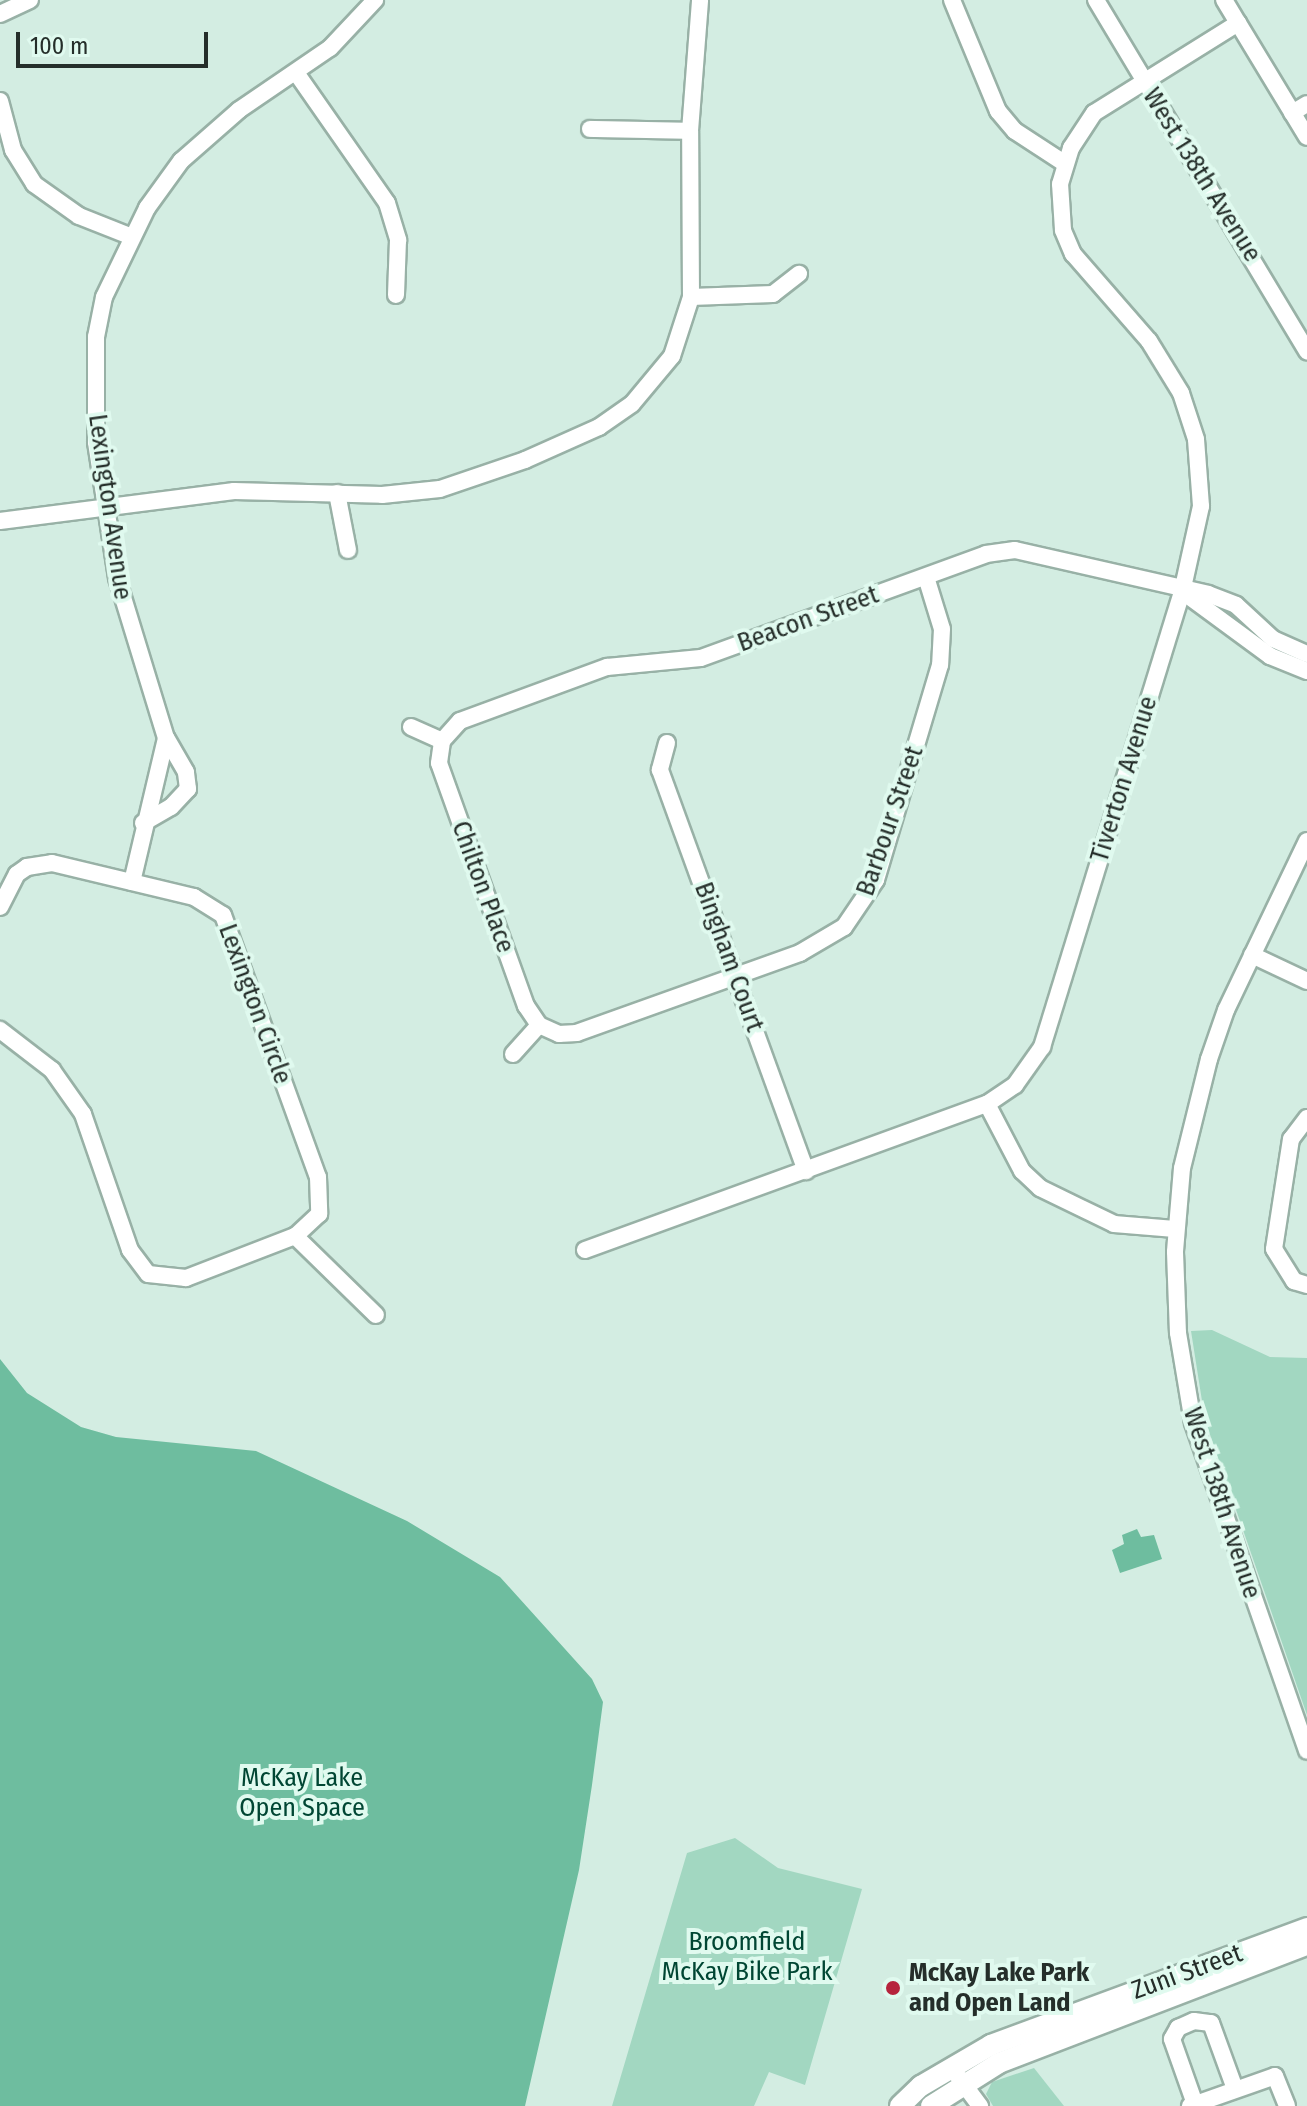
<!DOCTYPE html>
<html>
<head>
<meta charset="utf-8">
<style>
	body { margin:0 }
	#map { position:relative; width:1307px; height:2106px; overflow:hidden; background:#d3ede2; font-family:"Fira Sans Condensed",sans-serif }
	div>[style] { position:absolute }
	.green>* { inset:0; background:#a2d7c1 }
	.water>* { inset:0; background:#6ebd9f }
	.roads { filter:drop-shadow(2px 0 #98b1a6) drop-shadow(-2px 0 #98b1a6) drop-shadow(0 2px #98b1a6) drop-shadow(0 -2px #98b1a6) }
	.minor>* { height:16px; margin:-8px; padding:0 8px; transform-origin:8px; border-radius:8px; background:#fff }
	.major>* { height:20px; margin:-10px; padding:0 10px; transform-origin:10px; border-radius:10px; background:#fff }
	.dots>* { width:22px; height:22px; translate:-50% -50%; box-sizing:border-box; border:4px solid #e0faef; border-radius:50% }
	span { translate:-50% -50%; white-space:nowrap; text-align:center; line-height:1.15; -webkit-text-stroke:8px #e0faef; paint-order:stroke }
	.street-label { font-size:26px; color:#252e2a }
	.park-label { font-size:26px; color:#004633 }
	.poi-label { font-size:26px; color:#252e2a; font-weight:700 }
	.left { translate:0 -50%; text-align:left }
	.scale { position:absolute; left:16px; top:32px; width:192px; height:36px; box-sizing:border-box; border:4px solid #252e2a; border-top:0; padding-left:10px; font-size:24px; line-height:28px; white-space:nowrap; color:#252e2a; -webkit-text-stroke:6px #e0faef; paint-order:stroke }
</style>
</head>
<body>
<div id="map">
	<div class="green">
		<i style="clip-path:polygon(1212px 1330px,1270px 1357px,1307px 1358px,1307px 1715px,1205px 1420px,1191px 1331px)"></i>
		<i style="clip-path:polygon(735px 1838px,778px 1868px,862px 1889px,805px 2085px,769px 2072px,754px 2106px,612px 2106px,687px 1853px)"></i>
		<i style="clip-path:polygon(1034px 2068px,1064px 2106px,993px 2106px,986px 2094px,992px 2082px)"></i>
	</div>
	<div class="water">
		<i style="clip-path:polygon(0 1359px,27px 1393px,81px 1427px,116px 1437px,256px 1451px,407px 1521px,500px 1577px,592px 1679px,603px 1702px,592px 1785px,579px 1870px,525px 2106px,0 2106px)"></i>
		<i style="clip-path:polygon(1137px 1529px,1141px 1537px,1154px 1535px,1162px 1559px,1120px 1573px,1112px 1550px,1124px 1544px,1122px 1535px)"></i>
	</div>
	<div class="roads">
		<div class="minor">
			<i style="left:952px;top:0;width:120px;rotate:67.5deg"></i>
			<i style="left:998px;top:111px;width:26px;rotate:50deg"></i>
			<i style="left:1015px;top:131px;width:59px;rotate:33.1deg"></i>
			<i style="left:1096px;top:0;width:410px;rotate:59deg"></i>
			<i style="left:0;top:14px;width:33px;rotate:-25deg"></i>
			<i style="left:1238px;top:23px;width:133px;rotate:58.8deg"></i>
			<i style="left:297px;top:74px;width:157px;rotate:55.1deg"></i>
			<i style="left:387px;top:203px;width:39px;rotate:73deg"></i>
			<i style="left:398px;top:240px;width:55px;rotate:92.1deg"></i>
			<i style="left:0;top:101px;width:51px;rotate:75.1deg"></i>
			<i style="left:13px;top:150px;width:40px;rotate:58deg"></i>
			<i style="left:34px;top:184px;width:55px;rotate:35.4deg"></i>
			<i style="left:79px;top:216px;width:57px;rotate:21.6deg"></i>
			<i style="left:1292px;top:113px;width:17px;rotate:-31deg"></i>
			<i style="left:590px;top:129px;width:100px;rotate:1.1deg"></i>
			<i style="left:691px;top:297px;width:82px;rotate:-2.1deg"></i>
			<i style="left:773px;top:294px;width:33px;rotate:-38deg"></i>
			<i style="left:337px;top:493px;width:58px;rotate:79.1deg"></i>
			<i style="left:0;top:521px;width:236px;rotate:-7.3deg"></i>
			<i style="left:234px;top:491px;width:148px;rotate:1.5deg"></i>
			<i style="left:382px;top:495px;width:58px;rotate:-5.9deg"></i>
			<i style="left:440px;top:489px;width:90px;rotate:-18.8deg"></i>
			<i style="left:525px;top:460px;width:81px;rotate:-24deg"></i>
			<i style="left:599px;top:427px;width:40px;rotate:-34.9deg"></i>
			<i style="left:632px;top:404px;width:62px;rotate:-50.2deg"></i>
			<i style="left:672px;top:356px;width:62px;rotate:-72.1deg"></i>
			<i style="left:691px;top:297px;width:166px;rotate:-90.3deg"></i>
			<i style="left:690px;top:131px;width:131px;rotate:-85.6deg"></i>
			<i style="left:926px;top:577px;width:54px;rotate:72.9deg"></i>
			<i style="left:942px;top:629px;width:36px;rotate:93deg"></i>
			<i style="left:940px;top:665px;width:224px;rotate:106.6deg"></i>
			<i style="left:876px;top:880px;width:57px;rotate:124.2deg"></i>
			<i style="left:844px;top:927px;width:51px;rotate:149.4deg"></i>
			<i style="left:800px;top:953px;width:237px;rotate:160.3deg"></i>
			<i style="left:577px;top:1033px;width:18px;rotate:177deg"></i>
			<i style="left:559px;top:1034px;width:22px;rotate:-156deg"></i>
			<i style="left:539px;top:1025px;width:23px;rotate:-124deg"></i>
			<i style="left:526px;top:1006px;width:258px;rotate:-109.7deg"></i>
			<i style="left:439px;top:763px;width:22px;rotate:-82deg"></i>
			<i style="left:442px;top:741px;width:27px;rotate:-48deg"></i>
			<i style="left:460px;top:721px;width:157px;rotate:-20.2deg"></i>
			<i style="left:607px;top:667px;width:94px;rotate:-5.5deg"></i>
			<i style="left:701px;top:658px;width:303px;rotate:-20deg"></i>
			<i style="left:986px;top:554px;width:29px;rotate:-8deg"></i>
			<i style="left:1015px;top:550px;width:198px;rotate:12.8deg"></i>
			<i style="left:1208px;top:594px;width:30px;rotate:21deg"></i>
			<i style="left:1236px;top:605px;width:50px;rotate:42.6deg"></i>
			<i style="left:1273px;top:639px;width:37px;rotate:24deg"></i>
			<i style="left:1187px;top:595px;width:103px;rotate:36.3deg"></i>
			<i style="left:1270px;top:656px;width:40px;rotate:22deg"></i>
			<i style="left:411px;top:727px;width:34px;rotate:24deg"></i>
			<i style="left:667px;top:743px;width:28px;rotate:105deg"></i>
			<i style="left:660px;top:770px;width:427px;rotate:70deg"></i>
			<i style="left:143px;top:823px;width:32px;rotate:-30deg"></i>
			<i style="left:171px;top:807px;width:25px;rotate:-47deg"></i>
			<i style="left:188px;top:789px;width:17px;rotate:-97deg"></i>
			<i style="left:186px;top:772px;width:39px;rotate:-120deg"></i>
			<i style="left:1307px;top:841px;width:187px;rotate:115.6deg"></i>
			<i style="left:1226px;top:1010px;width:52px;rotate:109.1deg"></i>
			<i style="left:1209px;top:1059px;width:112px;rotate:103.9deg"></i>
			<i style="left:1182px;top:1168px;width:84px;rotate:94.8deg"></i>
			<i style="left:1175px;top:1252px;width:81px;rotate:87.9deg"></i>
			<i style="left:1178px;top:1333px;width:91px;rotate:80.5deg"></i>
			<i style="left:1193px;top:1423px;width:347px;rotate:70.8deg"></i>
			<i style="left:132px;top:882px;width:148px;rotate:-76.7deg"></i>
			<i style="left:166px;top:738px;width:167px;rotate:-107deg"></i>
			<i style="left:117px;top:578px;width:138px;rotate:-98.8deg"></i>
			<i style="left:96px;top:442px;width:105px;rotate:-90deg"></i>
			<i style="left:96px;top:337px;width:41px;rotate:-78.7deg"></i>
			<i style="left:104px;top:297px;width:99px;rotate:-64.2deg"></i>
			<i style="left:147px;top:208px;width:58px;rotate:-54.1deg"></i>
			<i style="left:181px;top:161px;width:77px;rotate:-41.3deg"></i>
			<i style="left:239px;top:110px;width:110px;rotate:-34.3deg"></i>
			<i style="left:330px;top:48px;width:66px;rotate:-46.8deg"></i>
			<i style="left:0;top:907px;width:37px;rotate:-63deg"></i>
			<i style="left:17px;top:874px;width:12px;rotate:-35deg"></i>
			<i style="left:27px;top:867px;width:25px;rotate:-9deg"></i>
			<i style="left:52px;top:863px;width:146px;rotate:13.5deg"></i>
			<i style="left:194px;top:897px;width:34px;rotate:32deg"></i>
			<i style="left:223px;top:915px;width:279px;rotate:70.1deg"></i>
			<i style="left:318px;top:1177px;width:37px;rotate:88deg"></i>
			<i style="left:319px;top:1214px;width:33px;rotate:137deg"></i>
			<i style="left:295px;top:1236px;width:117px;rotate:158.9deg"></i>
			<i style="left:186px;top:1278px;width:38px;rotate:-174deg"></i>
			<i style="left:148px;top:1274px;width:30px;rotate:-127deg"></i>
			<i style="left:130px;top:1250px;width:144px;rotate:-109.1deg"></i>
			<i style="left:83px;top:1114px;width:54px;rotate:-125.2deg"></i>
			<i style="left:52px;top:1070px;width:66px;rotate:-142.4deg"></i>
			<i style="left:1252px;top:955px;width:61px;rotate:25.3deg"></i>
			<i style="left:513px;top:1054px;width:39px;rotate:-48deg"></i>
			<i style="left:987px;top:1104px;width:76px;rotate:62.4deg"></i>
			<i style="left:1022px;top:1171px;width:25px;rotate:43deg"></i>
			<i style="left:1040px;top:1188px;width:82px;rotate:25.9deg"></i>
			<i style="left:1114px;top:1224px;width:61px;rotate:4.7deg"></i>
			<i style="left:1307px;top:1118px;width:26px;rotate:127deg"></i>
			<i style="left:1291px;top:1139px;width:111px;rotate:98.8deg"></i>
			<i style="left:1274px;top:1249px;width:38px;rotate:58deg"></i>
			<i style="left:1294px;top:1281px;width:14px;rotate:17deg"></i>
			<i style="left:295px;top:1236px;width:113px;rotate:44.3deg"></i>
			<i style="left:585px;top:1250px;width:428px;rotate:-20deg"></i>
			<i style="left:987px;top:1104px;width:34px;rotate:-34deg"></i>
			<i style="left:1015px;top:1085px;width:47px;rotate:-54.6deg"></i>
			<i style="left:1042px;top:1047px;width:476px;rotate:-72.9deg"></i>
			<i style="left:1182px;top:592px;width:88px;rotate:-77.5deg"></i>
			<i style="left:1201px;top:506px;width:67px;rotate:-94.3deg"></i>
			<i style="left:1196px;top:439px;width:48px;rotate:-108.1deg"></i>
			<i style="left:1181px;top:393px;width:61px;rotate:-121.6deg"></i>
			<i style="left:1149px;top:341px;width:116px;rotate:-131.1deg"></i>
			<i style="left:1073px;top:254px;width:26px;rotate:-113deg"></i>
			<i style="left:1063px;top:230px;width:46px;rotate:-93.7deg"></i>
			<i style="left:1060px;top:184px;width:38px;rotate:-73deg"></i>
			<i style="left:1071px;top:148px;width:42px;rotate:-56.7deg"></i>
			<i style="left:1094px;top:113px;width:170px;rotate:-32deg"></i>
			<i style="left:1238px;top:23px;width:27px;rotate:-121deg"></i>
			<i style="left:951px;top:2067px;width:49px;rotate:53.4deg"></i>
			<i style="left:1195px;top:2104px;width:69px;rotate:-109.5deg"></i>
			<i style="left:1172px;top:2039px;width:13px;rotate:-61deg"></i>
			<i style="left:1178px;top:2028px;width:17px;rotate:-24deg"></i>
			<i style="left:1194px;top:2021px;width:17px;rotate:7deg"></i>
			<i style="left:1211px;top:2023px;width:70px;rotate:70deg"></i>
			<i style="left:1190px;top:2106px;width:90px;rotate:-19.4deg"></i>
			<i style="left:1275px;top:2076px;width:32px;rotate:68deg"></i>
		</div>
		<div class="major">
			<i style="left:900px;top:2106px;width:29px;rotate:-44deg"></i>
			<i style="left:921px;top:2086px;width:81px;rotate:-30.4deg"></i>
			<i style="left:991px;top:2045px;width:337px;rotate:-20.3deg"></i>
			<i style="left:931px;top:2106px;width:80px;rotate:-32.3deg"></i>
			<i style="left:999px;top:2063px;width:330px;rotate:-21deg"></i>
		</div>
	</div>
	<div class="dots">
		<i style="left:893px;top:1988px;background:#b6243d"></i>
	</div>
	<div class="street-label">
		<span style="left:1202px;top:175px;rotate:58deg">West 138th Avenue</span>
		<span style="left:110px;top:507px;rotate:82deg">Lexington Avenue</span>
		<span style="left:808px;top:619px;rotate:-20deg">Beacon Street</span>
		<span style="left:1124px;top:779px;rotate:-73deg">Tiverton Avenue</span>
		<span style="left:890px;top:821px;rotate:-71deg">Barbour Street</span>
		<span style="left:483px;top:887px;rotate:70deg">Chilton Place</span>
		<span style="left:729px;top:957px;rotate:70deg">Bingham Court</span>
		<span style="left:255px;top:1004px;rotate:70deg">Lexington Circle</span>
		<span style="left:1222px;top:1503px;rotate:72deg">West 138th Avenue</span>
		<span style="left:1187px;top:1972px;rotate:-20deg">Zuni Street</span>
	</div>
	<div class="park-label">
		<span style="left:302px;top:1793px">McKay Lake<br>Open Space</span>
		<span style="left:747px;top:1957px">Broomfield<br>McKay Bike Park</span>
	</div>
	<div class="poi-label">
		<span class="left" style="left:909px;top:1988px">McKay Lake Park<br>and Open Land</span>
	</div>
	<div class="scale">100 m</div>
</div>
</body>
</html>
